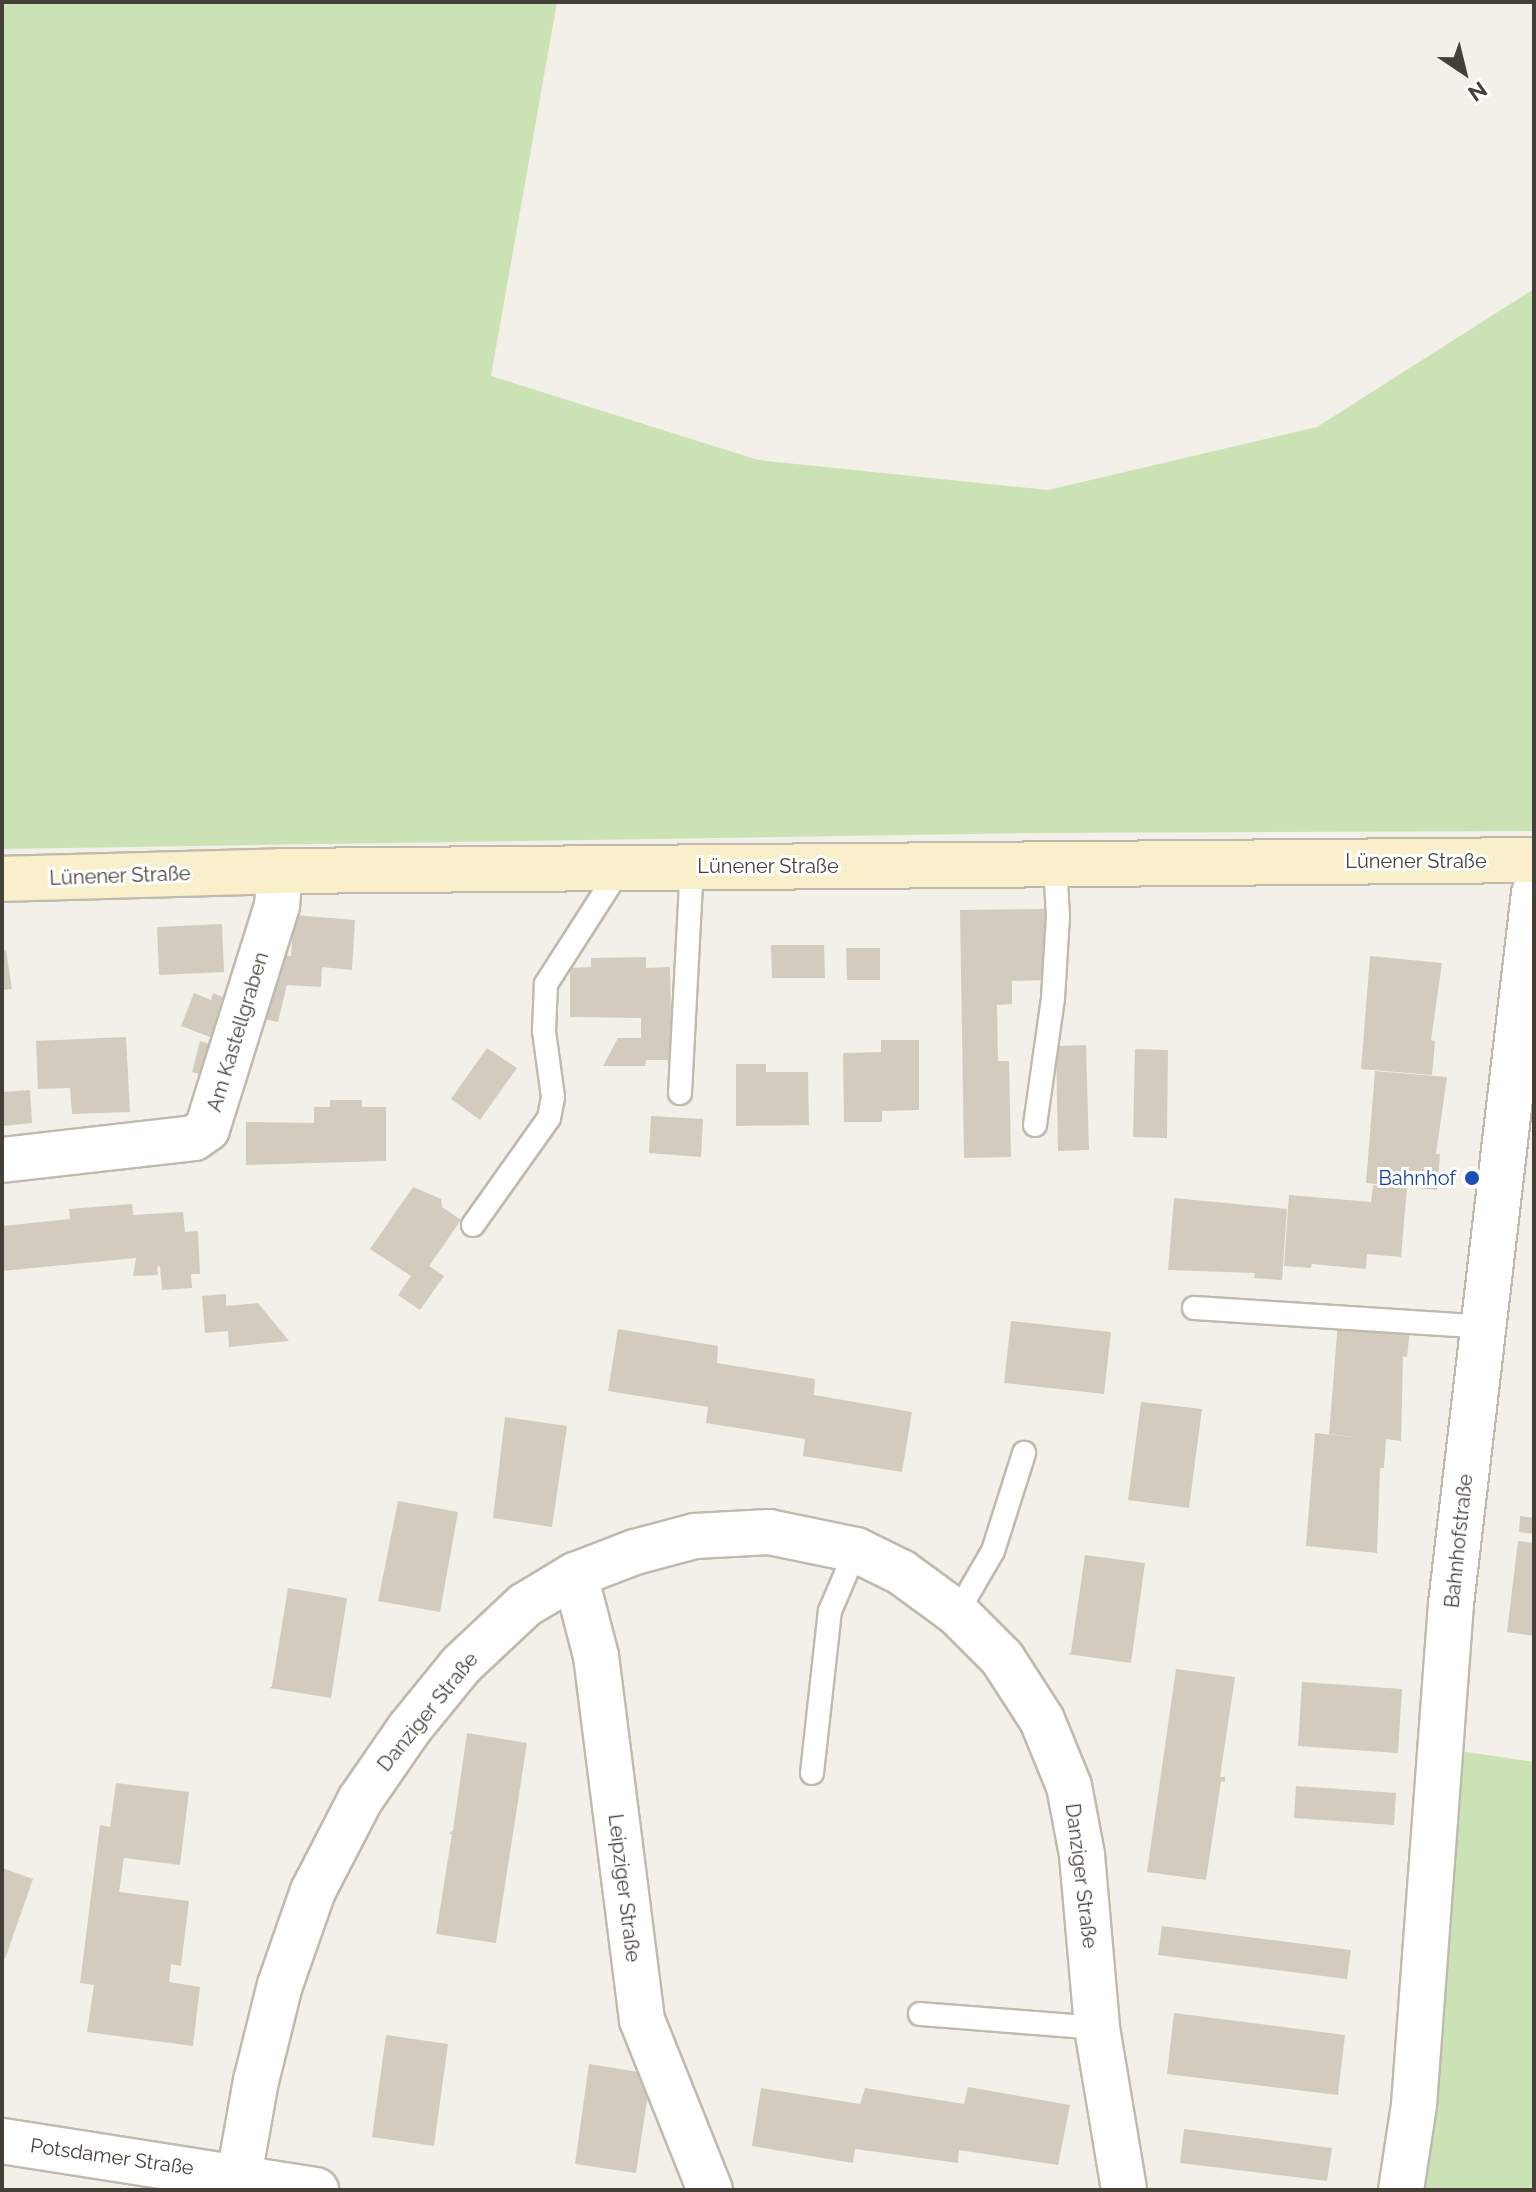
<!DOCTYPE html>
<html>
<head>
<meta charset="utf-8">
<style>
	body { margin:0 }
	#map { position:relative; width:1536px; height:2192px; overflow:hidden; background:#f2f0e8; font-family:Raleway,sans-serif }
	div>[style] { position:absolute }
	.green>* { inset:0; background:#cbe2b4 }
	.building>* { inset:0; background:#d3ccbe }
	.roads { filter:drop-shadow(2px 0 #c0baae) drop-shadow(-2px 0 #c0baae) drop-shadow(0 2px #c0baae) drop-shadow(0 -2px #c0baae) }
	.lane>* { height:22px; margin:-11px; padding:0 11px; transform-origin:11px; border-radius:11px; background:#fff }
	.street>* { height:44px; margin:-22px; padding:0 22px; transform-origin:22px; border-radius:22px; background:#fff }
	.secondary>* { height:44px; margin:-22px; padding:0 22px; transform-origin:22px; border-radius:22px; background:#f9f0cb }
	.dots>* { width:22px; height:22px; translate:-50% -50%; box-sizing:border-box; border:4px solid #fff; border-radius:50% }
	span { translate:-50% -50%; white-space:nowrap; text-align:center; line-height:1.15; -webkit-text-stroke:6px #fff; paint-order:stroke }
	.street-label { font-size:20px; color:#454037 }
	.transit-label { font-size:20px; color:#164399 }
	.right { translate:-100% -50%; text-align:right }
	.frame { position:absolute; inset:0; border:4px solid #454037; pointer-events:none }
	.north { position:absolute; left:1424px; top:32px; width:80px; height:80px; -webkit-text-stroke:6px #fff; paint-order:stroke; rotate:145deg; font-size:22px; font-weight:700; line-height:32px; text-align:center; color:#454037 }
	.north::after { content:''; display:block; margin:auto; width:28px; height:36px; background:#454037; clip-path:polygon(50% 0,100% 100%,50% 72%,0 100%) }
</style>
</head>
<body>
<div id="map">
	<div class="green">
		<i style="clip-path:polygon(2px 2px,557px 2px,491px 376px,758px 460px,1048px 490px,1317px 427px,1534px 289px,1534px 831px,1036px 833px,2px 849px)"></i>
		<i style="clip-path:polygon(1460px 1751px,1534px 1762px,1534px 2190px,1412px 2190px)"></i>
	</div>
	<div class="building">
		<i style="clip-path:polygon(1047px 909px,1048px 980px,1012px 981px,1012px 1004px,997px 1005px,998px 1061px,1009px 1061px,1011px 1157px,964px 1158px,960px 910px)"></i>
		<i style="clip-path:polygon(294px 915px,355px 920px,352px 970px,322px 967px,321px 987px,287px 985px,278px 1022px,259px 1018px,274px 954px,291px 956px)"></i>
		<i style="clip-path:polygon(222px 924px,224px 972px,159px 975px,157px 927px)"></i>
		<i style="clip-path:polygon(771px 945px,824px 945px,825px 978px,772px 978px)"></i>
		<i style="clip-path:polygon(846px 948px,880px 948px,880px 980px,847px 980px)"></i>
		<i style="clip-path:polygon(2px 950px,6px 950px,12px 989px,2px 990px)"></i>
		<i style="clip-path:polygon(1370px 956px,1442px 963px,1431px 1040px,1435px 1041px,1432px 1075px,1361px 1069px)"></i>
		<i style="clip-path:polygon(646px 957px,646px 968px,670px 967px,672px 1060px,646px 1060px,645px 1066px,603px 1066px,618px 1038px,641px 1038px,641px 1018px,570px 1017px,570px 968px,591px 967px,591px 958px)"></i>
		<i style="clip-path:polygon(194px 993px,211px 1000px,213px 993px,233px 1001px,218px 1040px,181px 1026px)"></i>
		<i style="clip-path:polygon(126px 1037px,130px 1112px,72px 1114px,70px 1088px,38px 1089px,36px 1041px)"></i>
		<i style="clip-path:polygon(881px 1040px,919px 1040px,919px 1110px,882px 1111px,882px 1122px,844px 1122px,843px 1053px,881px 1052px)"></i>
		<i style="clip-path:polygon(200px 1041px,217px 1046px,209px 1077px,192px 1072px)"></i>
		<i style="clip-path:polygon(1086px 1045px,1089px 1150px,1058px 1151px,1056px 1046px)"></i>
		<i style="clip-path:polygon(487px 1048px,517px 1068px,480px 1120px,451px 1099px)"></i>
		<i style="clip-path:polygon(1135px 1049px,1168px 1050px,1167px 1138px,1133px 1137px)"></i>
		<i style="clip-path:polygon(736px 1064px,766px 1064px,766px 1072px,808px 1072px,809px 1125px,736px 1126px)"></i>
		<i style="clip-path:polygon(1375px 1071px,1447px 1077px,1436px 1154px,1440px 1154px,1437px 1190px,1366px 1183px)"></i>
		<i style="clip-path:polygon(30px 1090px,32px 1123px,2px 1126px,2px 1092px)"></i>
		<i style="clip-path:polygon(330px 1100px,362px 1100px,362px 1107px,386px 1107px,386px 1161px,246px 1165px,246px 1122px,314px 1123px,314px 1107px,330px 1107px)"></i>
		<i style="clip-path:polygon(651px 1116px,703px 1119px,701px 1157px,649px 1153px)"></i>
		<i style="clip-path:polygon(1373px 1185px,1407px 1188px,1401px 1257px,1367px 1254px,1366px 1269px,1312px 1264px,1311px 1268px,1284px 1266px,1289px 1195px,1371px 1202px)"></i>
		<i style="clip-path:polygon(413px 1187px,441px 1199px,442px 1207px,461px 1220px,429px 1266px,444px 1276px,420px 1310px,398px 1295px,411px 1276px,370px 1249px)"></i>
		<i style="clip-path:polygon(1174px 1198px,1287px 1209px,1282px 1280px,1254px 1278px,1255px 1273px,1168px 1270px)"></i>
		<i style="clip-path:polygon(132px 1204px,133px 1215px,183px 1212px,185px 1232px,198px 1231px,200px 1274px,191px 1274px,192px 1288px,162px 1290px,160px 1266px,157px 1267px,158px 1275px,133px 1276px,136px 1258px,2px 1271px,2px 1226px,70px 1219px,69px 1209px)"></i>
		<i style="clip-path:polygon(226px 1294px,226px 1306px,258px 1303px,289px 1341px,229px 1347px,228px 1331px,205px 1333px,202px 1296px)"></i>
		<i style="clip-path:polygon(1011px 1321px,1111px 1332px,1104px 1394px,1004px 1383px)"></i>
		<i style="clip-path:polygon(1338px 1322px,1410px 1329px,1407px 1357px,1403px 1356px,1401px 1441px,1386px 1439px,1384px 1468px,1380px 1468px,1377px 1553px,1306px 1546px,1315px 1433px,1360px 1438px,1329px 1434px)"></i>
		<i style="clip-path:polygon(618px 1329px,718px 1346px,717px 1363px,815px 1379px,814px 1395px,912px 1412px,902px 1472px,803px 1456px,805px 1439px,706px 1423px,708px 1407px,608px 1391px)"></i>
		<i style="clip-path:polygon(1141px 1402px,1202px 1409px,1189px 1508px,1128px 1500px)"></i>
		<i style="clip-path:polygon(505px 1417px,567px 1426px,552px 1527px,493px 1518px)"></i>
		<i style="clip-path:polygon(398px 1501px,458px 1512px,440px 1612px,378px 1601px)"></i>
		<i style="clip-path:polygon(1520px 1516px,1534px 1518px,1534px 1534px,1519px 1532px)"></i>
		<i style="clip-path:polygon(1518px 1541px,1534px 1543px,1534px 1636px,1507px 1632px)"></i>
		<i style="clip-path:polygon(1085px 1555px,1145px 1563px,1131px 1663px,1068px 1654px,1071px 1652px)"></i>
		<i style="clip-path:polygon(288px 1588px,347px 1598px,331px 1698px,269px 1688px,272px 1686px)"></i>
		<i style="clip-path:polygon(1176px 1669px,1235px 1677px,1220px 1777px,1225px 1777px,1225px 1782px,1221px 1781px,1206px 1880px,1147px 1872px)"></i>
		<i style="clip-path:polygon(1302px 1682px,1402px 1689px,1398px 1753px,1298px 1746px)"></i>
		<i style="clip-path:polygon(467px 1733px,527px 1743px,496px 1943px,436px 1934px,452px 1834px,449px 1834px,453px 1830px)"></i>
		<i style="clip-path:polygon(116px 1783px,189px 1792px,180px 1865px,124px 1858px,119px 1892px,189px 1901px,181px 1966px,171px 1964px,169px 1982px,200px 1987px,193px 2046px,87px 2032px,94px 1985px,80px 1983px,100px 1825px,110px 1827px)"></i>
		<i style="clip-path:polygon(1296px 1786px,1396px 1793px,1394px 1825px,1294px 1818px)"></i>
		<i style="clip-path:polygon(2px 1868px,33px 1879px,5px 1959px,2px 1958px)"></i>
		<i style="clip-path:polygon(1162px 1926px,1351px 1950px,1347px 1979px,1158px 1955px)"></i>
		<i style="clip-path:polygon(1174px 2013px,1345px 2035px,1338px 2095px,1167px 2074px)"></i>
		<i style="clip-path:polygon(386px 2035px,448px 2044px,434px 2146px,372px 2137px)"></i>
		<i style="clip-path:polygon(589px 2064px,651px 2074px,636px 2173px,575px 2164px)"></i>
		<i style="clip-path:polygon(968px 2087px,1070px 2105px,1058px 2165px,959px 2150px,958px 2163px,855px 2149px,853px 2163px,752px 2146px,761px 2088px,860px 2104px,865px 2088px,964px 2104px)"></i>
		<i style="clip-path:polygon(1184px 2129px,1332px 2148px,1327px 2181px,1180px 2163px)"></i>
	</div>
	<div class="roads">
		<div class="lane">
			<i style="left:680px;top:1093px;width:226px;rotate:-87deg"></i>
			<i style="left:1035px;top:1125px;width:128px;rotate:-81.9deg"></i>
			<i style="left:1053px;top:998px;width:81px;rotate:-86.5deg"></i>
			<i style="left:1058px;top:917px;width:53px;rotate:-93.2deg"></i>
			<i style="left:473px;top:1225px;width:131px;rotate:-54.6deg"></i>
			<i style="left:549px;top:1118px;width:21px;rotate:-79deg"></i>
			<i style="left:553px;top:1097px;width:67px;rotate:-97.8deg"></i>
			<i style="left:544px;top:1031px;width:47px;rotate:-87.6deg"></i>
			<i style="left:546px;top:984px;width:139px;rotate:-57.3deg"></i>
			<i style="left:1194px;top:1308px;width:291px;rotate:3.7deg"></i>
			<i style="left:957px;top:1613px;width:72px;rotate:-59.9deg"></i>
			<i style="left:993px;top:1551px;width:103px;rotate:-72.4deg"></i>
			<i style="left:812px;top:1773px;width:163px;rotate:-83.7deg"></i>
			<i style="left:830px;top:1611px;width:66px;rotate:-66.9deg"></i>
			<i style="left:920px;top:2014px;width:178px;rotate:4.5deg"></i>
		</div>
		<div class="street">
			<i style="left:2px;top:1160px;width:193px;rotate:-6.5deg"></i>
			<i style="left:194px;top:1138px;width:16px;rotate:-35deg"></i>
			<i style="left:207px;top:1129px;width:235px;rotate:-72.6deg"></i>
			<i style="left:277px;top:905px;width:34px;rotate:-85deg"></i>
			<i style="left:575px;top:1575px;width:84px;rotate:75.5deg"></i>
			<i style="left:596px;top:1656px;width:367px;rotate:82.8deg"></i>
			<i style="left:642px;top:2020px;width:183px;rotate:68.2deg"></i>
			<i style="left:2px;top:2141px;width:318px;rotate:8.9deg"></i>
			<i style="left:239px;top:2176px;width:97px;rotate:-79.9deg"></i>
			<i style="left:256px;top:2081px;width:99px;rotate:-76deg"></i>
			<i style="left:280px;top:1985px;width:100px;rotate:-70.7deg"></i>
			<i style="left:313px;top:1891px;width:102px;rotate:-62.7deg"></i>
			<i style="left:360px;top:1800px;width:86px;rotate:-55.4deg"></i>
			<i style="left:409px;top:1729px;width:82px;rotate:-50.9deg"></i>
			<i style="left:461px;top:1665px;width:88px;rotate:-43.2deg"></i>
			<i style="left:525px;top:1605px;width:58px;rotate:-31deg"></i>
			<i style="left:575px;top:1575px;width:64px;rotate:-21deg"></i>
			<i style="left:635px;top:1552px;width:62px;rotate:-14.9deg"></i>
			<i style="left:695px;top:1536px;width:74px;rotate:-3.1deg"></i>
			<i style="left:769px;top:1532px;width:89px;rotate:11.7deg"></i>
			<i style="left:856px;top:1550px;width:50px;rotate:26.1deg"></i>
			<i style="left:901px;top:1572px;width:69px;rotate:36.2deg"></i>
			<i style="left:957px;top:1613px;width:64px;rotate:45deg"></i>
			<i style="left:1002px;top:1658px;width:74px;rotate:57.2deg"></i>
			<i style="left:1042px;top:1720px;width:71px;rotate:67.8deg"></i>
			<i style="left:1069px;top:1786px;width:70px;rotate:79.3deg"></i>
			<i style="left:1082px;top:1855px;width:174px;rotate:85deg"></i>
			<i style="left:1097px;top:2028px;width:164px;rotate:80.5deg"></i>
			<i style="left:1401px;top:2190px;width:86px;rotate:-81.3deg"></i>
			<i style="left:1414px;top:2105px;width:502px;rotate:-85.78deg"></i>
			<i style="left:1451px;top:1604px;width:716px;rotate:-83.34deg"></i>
		</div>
		<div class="secondary">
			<i style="left:2px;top:879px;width:278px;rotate:-1.6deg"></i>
			<i style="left:280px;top:871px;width:1254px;rotate:-0.5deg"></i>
		</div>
	</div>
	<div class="dots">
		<i style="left:1472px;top:1178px;background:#1a4fb4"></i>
	</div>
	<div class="street-label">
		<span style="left:1416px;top:861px">Lünener Straße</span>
		<span style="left:768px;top:866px">Lünener Straße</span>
		<span style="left:120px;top:876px;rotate:-2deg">Lünener Straße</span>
		<span style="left:238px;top:1032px;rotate:-73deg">Am Kastellgraben</span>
		<span style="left:1459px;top:1541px;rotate:-84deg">Bahnhofstraße</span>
		<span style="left:428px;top:1712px;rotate:-51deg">Danziger Straße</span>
		<span style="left:1081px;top:1876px;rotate:83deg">Danziger Straße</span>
		<span style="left:624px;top:1888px;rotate:83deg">Leipziger Straße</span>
		<span style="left:112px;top:2157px;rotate:8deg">Potsdamer Straße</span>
	</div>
	<div class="transit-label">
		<span class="right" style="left:1456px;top:1178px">Bahnhof</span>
	</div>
	<div class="frame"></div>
	<div class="north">N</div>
</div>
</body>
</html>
